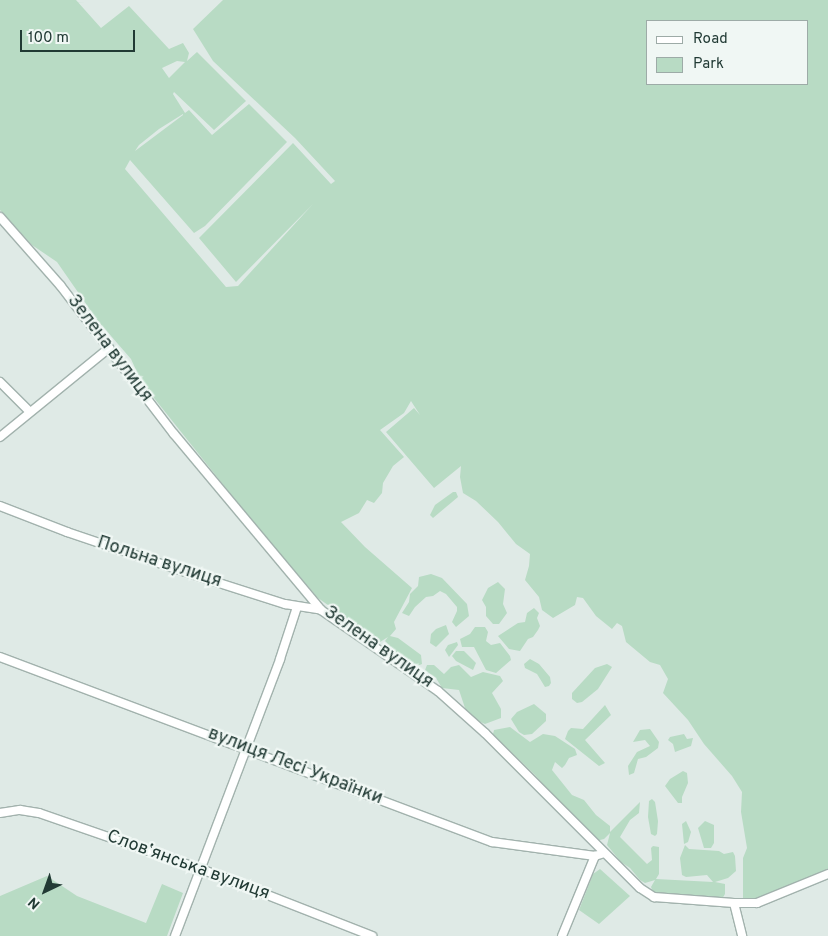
<!DOCTYPE html>
<html>
<head>
<meta charset="utf-8">
<style>
	body { margin:0 }
	#map { position:relative; width:828px; height:936px; overflow:hidden; background:#dfeae6; font-family:Overpass,sans-serif }
	div>[style] { position:absolute }
	.green>* { inset:0; background:#b8dbc4 }
	.roads { filter:drop-shadow(1px 0 #a2b2ad) drop-shadow(-1px 0 #a2b2ad) drop-shadow(0 1px #a2b2ad) drop-shadow(0 -1px #a2b2ad) }
	.minor>* { height:8px; margin:-4px; padding:0 4px; transform-origin:4px; border-radius:4px; background:#fff }
	span { translate:-50% -50%; white-space:nowrap; text-align:center; line-height:1.15; -webkit-text-stroke:4.5px #f0f7f4; paint-order:stroke }
	.street-label { font-size:18px; color:#213a34 }
	.legend { position:absolute; left:646px; top:20px; width:162px; height:65px; box-sizing:border-box; background:#f0f7f4; border:1px solid #9daba7; margin:0; padding:6px 9px; list-style:none; font-size:15px; color:#213a34 }
	.legend li { display:flex; align-items:center; gap:10px; height:25px }
	.legend b { width:25px; border:1px solid #9daba7 }
	.north { position:absolute; left:20px; top:866px; width:50px; height:50px; -webkit-text-stroke:4px #f0f7f4; paint-order:stroke; rotate:222deg; font-size:14px; font-weight:700; line-height:20px; text-align:center; color:#213a34 }
	.north::after { content:''; display:block; margin:auto; width:18px; height:22px; background:#213a34; clip-path:polygon(50% 0,100% 100%,50% 72%,0 100%) }
	.scale { position:absolute; left:20px; top:30px; width:115px; height:22px; box-sizing:border-box; border:2px solid #213a34; border-top:0; padding-left:6px; font-size:15px; line-height:18px; white-space:nowrap; color:#213a34; -webkit-text-stroke:4px #f0f7f4; paint-order:stroke }
</style>
</head>
<body>
<div id="map">
	<div class="green">
		<i style="clip-path:polygon(evenodd,0 0,76px 0,101px 28px,129px 6px,169px 49px,183px 43px,189px 53px,187px 61px,197px 52px,246px 101px,214px 130px,174px 92px,173px 94px,185px 113px,189px 110px,212px 135px,249px 104px,287px 142px,205px 226px,194px 233px,130px 160px,125px 169px,226px 287px,238px 286px,313px 204px,236px 282px,199px 238px,293px 143px,331px 184px,335px 181px,295px 138px,213px 61px,193px 29px,223px 0,828px 0,828px 869px,757px 898px,743px 898px,743px 858px,747px 848px,741px 812px,742px 792px,732px 776px,704px 744px,688px 720px,663px 693px,668px 679px,660px 665px,650px 662px,626px 642px,622px 626px,617px 623px,612px 629px,596px 616px,583px 598px,577px 597px,575px 605px,553px 618px,542px 610px,539px 597px,525px 580px,529px 566px,530px 554px,516px 544px,498px 522px,476px 501px,463px 493px,460px 477px,461px 466px,434px 488px,386px 432px,414px 408px,420px 415px,411px 401px,404px 413px,380px 430px,404px 457px,393px 466px,383px 483px,382px 493px,374px 503px,367px 500px,359px 513px,341px 522px,365px 547px,412px 588px,394px 622px,396px 629px,390px 636px,398px 638px,417px 652px,421px 655px,422px 664px,412px 668px,385px 641px,388px 637px,380px 642px,318px 598px,253px 522px,142px 383px,131px 359px,98px 321px,57px 262px,32px 245px,0 210px,0 0,807px 21px,807px 84px,647px 84px,647px 21px,807px 21px,0 0,177px 61px,185px 62px,169px 78px,162px 68px,177px 61px,0 0,183px 114px,183px 115px,135px 151px,139px 145px,159px 129px,183px 114px)"></i>
		<i style="clip-path:polygon(453px 492px,456px 492px,458px 497px,433px 518px,430px 515px,435px 505px)"></i>
		<i style="clip-path:polygon(431px 574px,442px 578px,467px 604px,469px 616px,456px 627px,452px 622px,457px 611px,457px 607px,446px 594px,440px 591px,433px 596px,426px 597px,415px 607px,409px 616px,402px 613px,409px 602px,410px 594px,418px 586px,419px 577px)"></i>
		<i style="clip-path:polygon(498px 582px,505px 589px,503px 604px,507px 613px,499px 624px,493px 624px,486px 616px,486px 607px,482px 600px,488px 588px)"></i>
		<i style="clip-path:polygon(534px 608px,539px 613px,537px 618px,540px 626px,538px 630px,533px 637px,528px 639px,520px 651px,509px 649px,498px 636px,518px 623px,525px 622px,527px 613px)"></i>
		<i style="clip-path:polygon(446px 625px,449px 634px,436px 647px,430px 643px,431px 634px,436px 629px)"></i>
		<i style="clip-path:polygon(475px 627px,485px 627px,488px 632px,486px 641px,491px 645px,500px 643px,510px 656px,511px 660px,496px 673px,486px 670px,474px 647px,462px 647px,460px 639px,470px 634px)"></i>
		<i style="clip-path:polygon(457px 642px,458px 645px,449px 657px,445px 650px,448px 645px)"></i>
		<i style="clip-path:polygon(456px 651px,464px 651px,476px 663px,473px 670px,456px 661px,452px 656px)"></i>
		<i style="clip-path:polygon(530px 659px,539px 664px,550px 677px,551px 683px,549px 686px,545px 687px,537px 674px,525px 668px,524px 664px)"></i>
		<i style="clip-path:polygon(607px 664px,612px 667px,598px 689px,582px 702px,577px 703px,572px 699px,572px 693px,595px 668px)"></i>
		<i style="clip-path:polygon(427px 665px,434px 665px,444px 674px,451px 667px,459px 665px,471px 677px,483px 672px,500px 676px,503px 681px,492px 693px,501px 709px,501px 718px,485px 724px,472px 718px,466px 711px,459px 690px,442px 688px,436px 678px,425px 670px)"></i>
		<i style="clip-path:polygon(534px 704px,546px 714px,546px 721px,532px 734px,524px 735px,519px 732px,511px 719px,517px 712px)"></i>
		<i style="clip-path:polygon(605px 705px,611px 715px,585px 740px,605px 763px,599px 766px,565px 739px,568px 731px,571px 728px,583px 729px)"></i>
		<i style="clip-path:polygon(510px 727px,530px 742px,543px 734px,555px 736px,575px 749px,577px 755px,569px 758px,565px 765px,562px 768px,555px 762px,552px 770px,572px 795px,584px 800px,596px 815px,610px 826px,610px 832px,640px 802px,639px 813px,630px 820px,620px 837px,647px 864px,652px 860px,651px 848px,653px 846px,659px 847px,659px 874px,656px 879px,713px 882px,707px 875px,686px 877px,682px 875px,680px 858px,685px 845px,689px 849px,719px 851px,724px 854px,733px 852px,735px 856px,736px 871px,728px 878px,715px 882px,725px 884px,725px 894px,722px 899px,654px 894px,651px 887px,655px 880px,645px 883px,640px 880px,630px 868px,621px 862px,607px 845px,610px 833px,604px 839px,596px 841px,584px 830px,535px 775px,493px 734px,494px 730px)"></i>
		<i style="clip-path:polygon(650px 729px,659px 742px,658px 748px,646px 757px,638px 759px,634px 773px,629px 775px,628px 766px,637px 752px,650px 746px,645px 740px,633px 742px,640px 730px)"></i>
		<i style="clip-path:polygon(684px 734px,687px 739px,693px 738px,691px 746px,675px 752px,673px 744px,668px 740px,670px 737px)"></i>
		<i style="clip-path:polygon(683px 771px,687px 773px,688px 783px,682px 797px,682px 803px,678px 803px,665px 786px,670px 779px)"></i>
		<i style="clip-path:polygon(652px 799px,655px 802px,658px 821px,657px 834px,655px 836px,651px 834px,648px 817px,649px 801px)"></i>
		<i style="clip-path:polygon(686px 821px,691px 832px,688px 842px,684px 844px,682px 824px)"></i>
		<i style="clip-path:polygon(705px 821px,714px 825px,714px 843px,711px 848px,704px 848px,698px 828px)"></i>
		<i style="clip-path:polygon(600px 869px,630px 896px,599px 924px,579px 910px,593px 874px)"></i>
		<i style="clip-path:polygon(47px 876px,77px 896px,146px 923px,162px 884px,183px 893px,167px 936px,0 936px,0 896px)"></i>
	</div>
	<div class="roads">
		<div class="minor">
			<i style="left:0;top:217px;width:91px;rotate:48.6deg"></i>
			<i style="left:60px;top:285px;width:188px;rotate:52.6deg"></i>
			<i style="left:174px;top:434px;width:229px;rotate:50.1deg"></i>
			<i style="left:321px;top:610px;width:142px;rotate:34.7deg"></i>
			<i style="left:438px;top:691px;width:63px;rotate:41.8deg"></i>
			<i style="left:485px;top:733px;width:219px;rotate:45deg"></i>
			<i style="left:640px;top:888px;width:17px;rotate:33deg"></i>
			<i style="left:654px;top:897px;width:80px;rotate:4.3deg"></i>
			<i style="left:734px;top:903px;width:23px"></i>
			<i style="left:757px;top:903px;width:77px;rotate:-22.2deg"></i>
			<i style="left:0;top:382px;width:42px;rotate:45deg"></i>
			<i style="left:0;top:437px;width:141px;rotate:-39.2deg"></i>
			<i style="left:0;top:506px;width:72px;rotate:21.2deg"></i>
			<i style="left:67px;top:532px;width:134px;rotate:18.7deg"></i>
			<i style="left:194px;top:575px;width:96px;rotate:17.7deg"></i>
			<i style="left:285px;top:604px;width:36px;rotate:9deg"></i>
			<i style="left:0;top:657px;width:526px;rotate:20.61deg"></i>
			<i style="left:492px;top:842px;width:104px;rotate:7.7deg"></i>
			<i style="left:595px;top:856px;width:9px;rotate:-18deg"></i>
			<i style="left:0;top:813px;width:20px;rotate:-9deg"></i>
			<i style="left:20px;top:810px;width:19px;rotate:9deg"></i>
			<i style="left:39px;top:813px;width:171px;rotate:19.1deg"></i>
			<i style="left:201px;top:869px;width:184px;rotate:21.4deg"></i>
			<i style="left:734px;top:903px;width:34px;rotate:76deg"></i>
			<i style="left:175px;top:936px;width:296px;rotate:-69.2deg"></i>
			<i style="left:280px;top:659px;width:55px;rotate:-71.9deg"></i>
			<i style="left:562px;top:936px;width:87px;rotate:-67.6deg"></i>
		</div>
	</div>
	<div class="street-label">
		<span style="left:109px;top:349px;rotate:53deg">Зелена вулиця</span>
		<span style="left:159px;top:563px;rotate:18deg">Польна вулиця</span>
		<span style="left:378px;top:648px;rotate:35deg">Зелена вулиця</span>
		<span style="left:295px;top:767px;rotate:21deg">вулиця Лесі Українки</span>
		<span style="left:188px;top:866px;rotate:20deg">Словʼянська вулиця</span>
	</div>
	<ul class="legend">
	<li><b style="height:6px;background:#fff"></b>Road</li>
	<li><b style="height:14px;background:#b8dbc4"></b>Park</li>
	</ul>
	<div class="north">N</div>
	<div class="scale">100 m</div>
</div>
</body>
</html>
